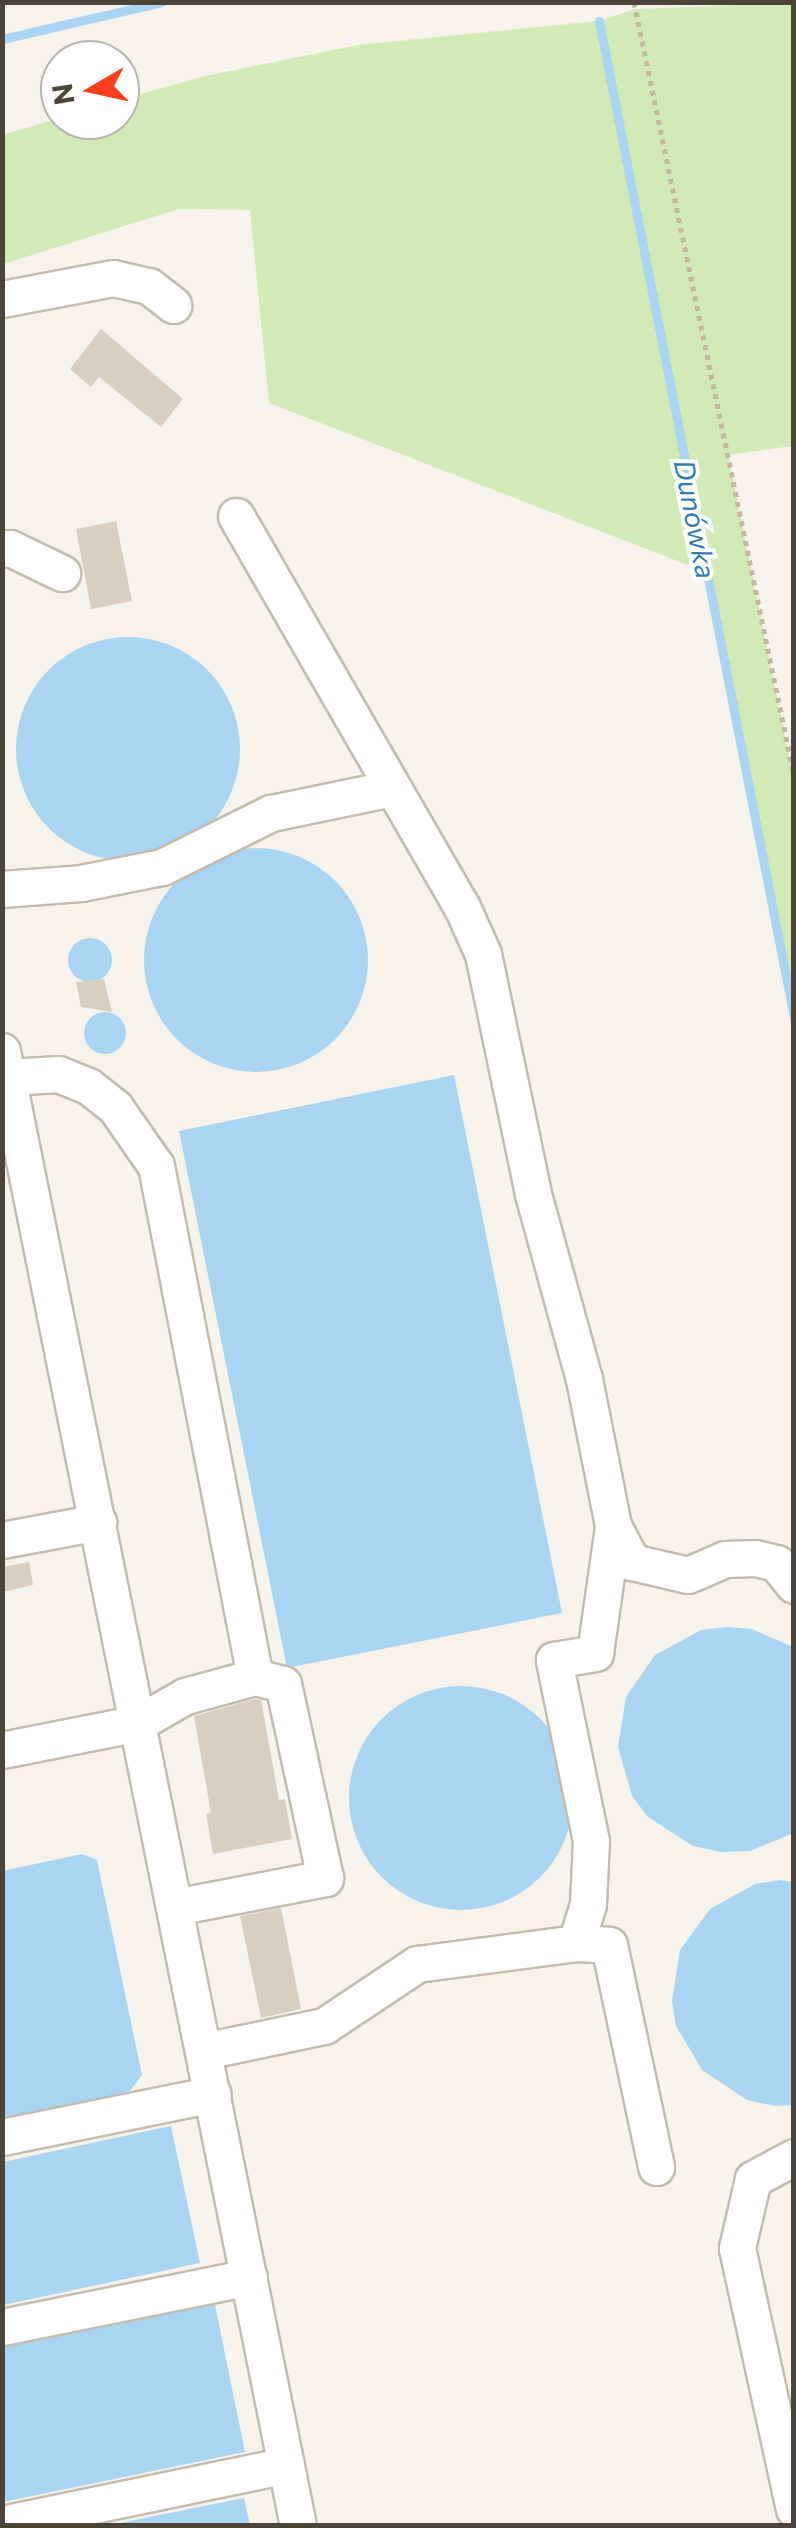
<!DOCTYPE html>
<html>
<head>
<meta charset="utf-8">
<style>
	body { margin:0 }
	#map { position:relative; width:796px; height:2528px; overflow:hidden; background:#f6f3ec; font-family:Commissioner,sans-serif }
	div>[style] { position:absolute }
	.green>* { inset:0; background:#d2eab5 }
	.water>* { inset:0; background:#a9d4f2 }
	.round { border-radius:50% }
	.stream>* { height:9px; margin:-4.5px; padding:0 4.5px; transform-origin:4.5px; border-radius:4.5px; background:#a9d4f2 }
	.building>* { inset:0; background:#d8cfc1 }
	.path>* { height:5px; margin-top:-2.5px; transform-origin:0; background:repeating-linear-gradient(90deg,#c4b79f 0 5px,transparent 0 10px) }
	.roads { filter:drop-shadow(2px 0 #c2bbae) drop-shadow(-2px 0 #c2bbae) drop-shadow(0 2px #c2bbae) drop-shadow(0 -2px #c2bbae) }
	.minor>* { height:35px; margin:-17.5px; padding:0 17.5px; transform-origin:17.5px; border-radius:17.5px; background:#fff }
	span { translate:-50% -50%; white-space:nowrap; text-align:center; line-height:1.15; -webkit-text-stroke:8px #fff; paint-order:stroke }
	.water-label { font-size:28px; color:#2e7ab2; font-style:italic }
	.frame { position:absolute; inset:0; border:5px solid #4b4439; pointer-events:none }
	.north { position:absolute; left:40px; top:40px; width:100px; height:100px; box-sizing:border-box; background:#fff; border:2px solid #b7b4b0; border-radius:50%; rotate:261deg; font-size:28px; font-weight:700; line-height:40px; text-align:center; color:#4b4439 }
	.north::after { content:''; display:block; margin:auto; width:35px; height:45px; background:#fc3f1d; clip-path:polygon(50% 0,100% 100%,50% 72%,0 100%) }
</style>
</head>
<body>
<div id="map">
	<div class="green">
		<i style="clip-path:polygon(794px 3px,793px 446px,728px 455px,793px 776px,793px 1018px,706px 572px,269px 403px,250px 210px,179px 209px,3px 264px,2px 135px,60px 118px,120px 120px,120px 100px,205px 76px,358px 45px,599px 21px,635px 9px)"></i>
	</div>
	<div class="water">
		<i class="round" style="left:16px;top:637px;width:224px;height:224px"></i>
		<i class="round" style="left:144px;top:848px;width:224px;height:224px"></i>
		<i class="round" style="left:68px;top:938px;width:44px;height:44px"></i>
		<i class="round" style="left:84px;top:1012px;width:42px;height:42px"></i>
		<i style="clip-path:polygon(454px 1075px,562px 1613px,287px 1668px,179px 1131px)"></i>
		<i style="clip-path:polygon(726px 1627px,752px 1629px,793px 1647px,794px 1833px,750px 1851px,721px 1852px,693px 1846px,648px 1817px,632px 1796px,618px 1747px,626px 1697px,655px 1655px,701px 1630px)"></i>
		<i class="round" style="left:349px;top:1686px;width:224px;height:224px"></i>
		<i style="clip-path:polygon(82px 1854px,97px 1860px,142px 2075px,130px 2091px,3px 2121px,2px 1871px)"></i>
		<i style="clip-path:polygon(780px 1880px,793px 1882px,794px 2105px,775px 2106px,747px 2100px,702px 2070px,676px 2026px,672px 2001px,680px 1950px,710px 1909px,755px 1884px)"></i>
		<i style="clip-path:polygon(171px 2126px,200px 2263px,3px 2305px,3px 2162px)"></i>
		<i style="clip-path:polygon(214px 2300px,245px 2452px,3px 2502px,3px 2343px)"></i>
		<i style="clip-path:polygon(244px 2498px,250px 2525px,110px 2525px)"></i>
	</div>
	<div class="stream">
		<i style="left:599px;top:21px;width:1016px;rotate:78.93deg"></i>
		<i style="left:2px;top:39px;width:164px;rotate:-13deg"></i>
	</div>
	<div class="building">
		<i style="clip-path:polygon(101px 329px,183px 399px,161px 427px,99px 377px,91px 387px,70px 369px)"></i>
		<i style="clip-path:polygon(116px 521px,132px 601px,91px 609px,76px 529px)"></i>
		<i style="clip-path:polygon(104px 979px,112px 1012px,81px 1007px,76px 982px)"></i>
		<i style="clip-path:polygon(29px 1562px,33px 1585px,2px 1592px,2px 1567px)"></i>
		<i style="clip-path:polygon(255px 1699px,261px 1700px,279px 1800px,285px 1799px,292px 1839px,213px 1854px,206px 1814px,211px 1813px,194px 1716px)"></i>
		<i style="clip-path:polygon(281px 1908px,301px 2009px,261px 2018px,240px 1916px)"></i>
	</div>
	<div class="path">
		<i style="left:634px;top:2px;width:790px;rotate:78.32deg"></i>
	</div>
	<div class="roads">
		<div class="minor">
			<i style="left:2px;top:299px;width:113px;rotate:-10.7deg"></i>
			<i style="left:113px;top:278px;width:37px;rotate:13deg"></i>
			<i style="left:149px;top:286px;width:31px;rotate:38deg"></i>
			<i style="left:236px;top:516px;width:449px;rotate:60deg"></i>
			<i style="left:461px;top:905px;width:54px;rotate:65.8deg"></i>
			<i style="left:483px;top:954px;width:245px;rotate:78.2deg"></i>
			<i style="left:533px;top:1194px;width:192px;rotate:74.6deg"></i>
			<i style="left:584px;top:1379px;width:150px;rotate:78.8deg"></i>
			<i style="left:613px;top:1526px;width:41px;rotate:62.2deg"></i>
			<i style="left:632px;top:1562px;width:57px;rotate:13.1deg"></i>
			<i style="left:688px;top:1575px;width:40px;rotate:-23.4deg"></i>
			<i style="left:725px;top:1559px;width:30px;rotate:-2deg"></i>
			<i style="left:755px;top:1558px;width:22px;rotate:13deg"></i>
			<i style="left:776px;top:1563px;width:28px;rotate:51deg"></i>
			<i style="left:2px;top:549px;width:8px;rotate:-7deg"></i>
			<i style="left:10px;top:548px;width:58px;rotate:25.7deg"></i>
			<i style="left:2px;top:889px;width:79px;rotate:-4.3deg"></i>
			<i style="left:81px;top:883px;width:83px;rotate:-11.2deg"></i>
			<i style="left:162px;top:867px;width:122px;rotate:-26.4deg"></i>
			<i style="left:271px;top:813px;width:124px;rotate:-11.7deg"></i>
			<i style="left:2px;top:1051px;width:1504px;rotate:78.65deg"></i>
			<i style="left:2px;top:1540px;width:98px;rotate:-10.6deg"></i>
			<i style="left:2px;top:1750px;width:139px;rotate:-11.2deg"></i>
			<i style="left:138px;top:1723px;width:54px;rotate:-29.9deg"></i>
			<i style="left:185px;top:1696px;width:73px;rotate:-15.2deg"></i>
			<i style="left:255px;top:1677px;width:521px;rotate:-100.96deg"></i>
			<i style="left:156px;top:1166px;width:72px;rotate:-124.8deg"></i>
			<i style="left:115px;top:1107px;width:34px;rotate:-142deg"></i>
			<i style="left:88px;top:1086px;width:32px;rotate:-158deg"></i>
			<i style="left:58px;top:1074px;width:50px;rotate:176.6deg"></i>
			<i style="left:175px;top:1907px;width:153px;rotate:-10.9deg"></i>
			<i style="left:325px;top:1878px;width:198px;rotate:-102.2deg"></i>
			<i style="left:283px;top:1684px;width:29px;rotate:-166deg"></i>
			<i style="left:576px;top:1943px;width:33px;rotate:3deg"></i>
			<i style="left:609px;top:1945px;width:227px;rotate:78deg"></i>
			<i style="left:204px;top:2051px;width:123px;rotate:-11.8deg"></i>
			<i style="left:324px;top:2026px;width:112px;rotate:-33.7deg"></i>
			<i style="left:417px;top:1964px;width:160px;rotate:-7.5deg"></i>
			<i style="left:576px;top:1943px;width:41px;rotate:-72.9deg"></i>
			<i style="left:588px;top:1904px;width:63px;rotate:-87.3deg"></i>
			<i style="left:591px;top:1841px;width:185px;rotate:-101.6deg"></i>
			<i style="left:554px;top:1660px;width:42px;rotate:-9.7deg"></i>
			<i style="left:595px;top:1653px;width:128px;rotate:-81.9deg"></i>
			<i style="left:2px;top:2137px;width:215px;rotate:-11.5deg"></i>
			<i style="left:794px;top:2157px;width:47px;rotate:151.8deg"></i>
			<i style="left:753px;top:2179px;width:71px;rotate:103.1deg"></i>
			<i style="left:737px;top:2248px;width:267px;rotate:77.7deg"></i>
			<i style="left:2px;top:2327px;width:252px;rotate:-11.4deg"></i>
			<i style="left:2px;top:2524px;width:290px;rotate:-11.7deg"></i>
		</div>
	</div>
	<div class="water-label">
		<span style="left:696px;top:519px;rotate:79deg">Dunówka</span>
	</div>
	<div class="frame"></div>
	<div class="north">N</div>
</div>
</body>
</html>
